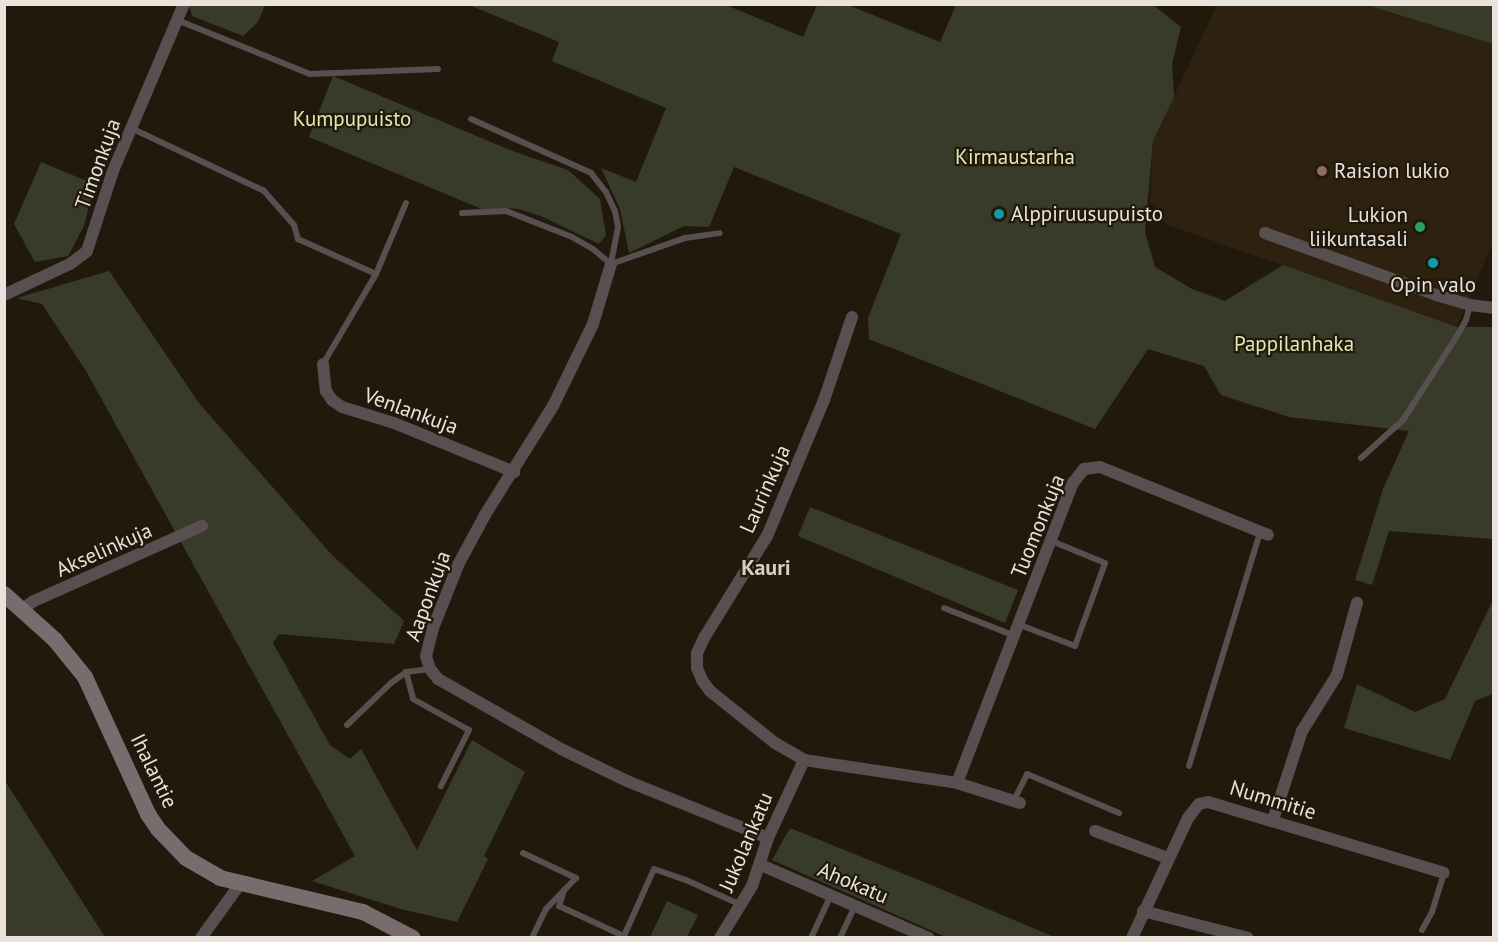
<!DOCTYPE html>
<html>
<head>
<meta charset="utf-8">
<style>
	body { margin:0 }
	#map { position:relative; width:1498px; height:942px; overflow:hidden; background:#22190d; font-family:"PT Sans",sans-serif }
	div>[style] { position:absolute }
	.built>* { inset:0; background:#2e210f }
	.green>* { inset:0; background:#393b2a }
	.lane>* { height:6px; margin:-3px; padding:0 3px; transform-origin:3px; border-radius:3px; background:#574f50 }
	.street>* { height:12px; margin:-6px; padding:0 6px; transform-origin:6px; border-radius:6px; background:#574f50 }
	.secondary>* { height:16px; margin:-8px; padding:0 8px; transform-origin:8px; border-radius:8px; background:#796c6f }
	.dots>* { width:16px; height:16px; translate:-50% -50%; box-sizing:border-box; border:3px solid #22190d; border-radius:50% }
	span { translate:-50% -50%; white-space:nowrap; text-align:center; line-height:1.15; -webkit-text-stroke:4.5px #22190d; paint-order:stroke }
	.park-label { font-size:21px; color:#e2e9b2 }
	.street-label { font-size:21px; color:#e9e3db }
	.poi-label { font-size:21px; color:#e9e3db }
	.left { translate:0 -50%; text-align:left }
	.right { translate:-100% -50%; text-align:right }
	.neighbourhood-label { font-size:22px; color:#dbcebe; font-weight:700 }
	.frame { position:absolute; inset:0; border:6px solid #e9e3db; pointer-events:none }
</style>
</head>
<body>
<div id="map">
	<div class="built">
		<i style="clip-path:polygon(1217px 5px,1367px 5px,1493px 44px,1493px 242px,1457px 327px,1165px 224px,1150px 201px,1153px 141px)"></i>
	</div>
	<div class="green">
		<i style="clip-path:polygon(189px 5px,265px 5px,258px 22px,243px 36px,192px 16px)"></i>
		<i style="clip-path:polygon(469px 5px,726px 5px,803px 37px,817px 5px,848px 5px,940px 42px,956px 5px,1153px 5px,1181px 27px,1172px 64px,1174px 97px,1153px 141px,1145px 232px,1155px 267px,1192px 289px,1225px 301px,1283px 265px,1457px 327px,1493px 327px,1493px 539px,1389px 531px,1372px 585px,1355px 580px,1383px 489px,1409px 431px,1289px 417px,1221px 395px,1204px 366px,1148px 349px,1095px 429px,869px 339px,868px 318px,901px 234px,734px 167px,709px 227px,684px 226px,629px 253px,620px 209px,601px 168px,636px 182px,666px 108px,552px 61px,559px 42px)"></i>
		<i style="clip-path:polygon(1367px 5px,1493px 5px,1493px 44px)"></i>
		<i style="clip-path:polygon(333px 76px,515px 152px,568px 170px,600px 199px,606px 235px,599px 244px,541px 216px,519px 209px,502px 208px,489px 212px,309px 137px)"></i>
		<i style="clip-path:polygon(41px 162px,94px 184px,84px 226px,68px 256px,35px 262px,14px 224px)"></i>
		<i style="clip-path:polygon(109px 271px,199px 403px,332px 555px,404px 621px,394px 644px,279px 634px,273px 643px,330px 745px,350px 759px,361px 749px,417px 850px,472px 740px,525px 772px,484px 856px,488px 859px,457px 922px,401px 909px,312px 881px,355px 856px,86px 371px,42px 304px,17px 298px)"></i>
		<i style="clip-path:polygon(810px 507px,1018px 590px,1005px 623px,798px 536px)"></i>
		<i style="clip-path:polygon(1493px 600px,1493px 694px,1475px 701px,1450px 760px,1344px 728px,1357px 684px,1415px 712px,1445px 699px)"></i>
		<i style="clip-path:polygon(4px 781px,5px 781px,105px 937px,5px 937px)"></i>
		<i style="clip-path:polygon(790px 828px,941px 889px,1054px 937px,946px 937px,772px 860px)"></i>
		<i style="clip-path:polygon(667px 901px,698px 915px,687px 937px,650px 937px)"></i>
	</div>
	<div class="lane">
		<i style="left:177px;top:20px;width:144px;rotate:22.1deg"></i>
		<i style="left:310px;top:74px;width:128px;rotate:-2.2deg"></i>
		<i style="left:471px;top:119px;width:132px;rotate:24.2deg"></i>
		<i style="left:591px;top:173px;width:24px;rotate:52deg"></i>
		<i style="left:606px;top:192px;width:21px;rotate:65deg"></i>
		<i style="left:615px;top:211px;width:16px;rotate:79deg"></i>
		<i style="left:618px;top:227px;width:38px;rotate:101deg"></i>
		<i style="left:131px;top:128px;width:147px;rotate:25.3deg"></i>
		<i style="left:264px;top:191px;width:45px;rotate:48.6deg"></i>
		<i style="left:294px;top:225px;width:15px;rotate:74deg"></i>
		<i style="left:298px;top:239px;width:85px;rotate:24.2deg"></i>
		<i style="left:462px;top:213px;width:44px;rotate:-2.6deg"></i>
		<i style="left:506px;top:211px;width:71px;rotate:21.5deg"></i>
		<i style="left:572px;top:237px;width:24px;rotate:30deg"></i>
		<i style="left:593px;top:249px;width:23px;rotate:40deg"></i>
		<i style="left:611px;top:264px;width:78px;rotate:-19.4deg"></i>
		<i style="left:685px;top:238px;width:35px;rotate:-8deg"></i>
		<i style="left:323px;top:364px;width:104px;rotate:-59.5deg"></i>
		<i style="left:376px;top:274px;width:77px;rotate:-67.1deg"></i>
		<i style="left:1361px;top:458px;width:57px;rotate:-42.1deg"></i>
		<i style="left:1403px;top:420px;width:94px;rotate:-57.2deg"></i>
		<i style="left:1454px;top:341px;width:24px;rotate:-60deg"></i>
		<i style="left:1466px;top:320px;width:16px;rotate:-75deg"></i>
		<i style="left:944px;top:608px;width:76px;rotate:21.5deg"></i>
		<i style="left:1020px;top:625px;width:59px;rotate:20.9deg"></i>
		<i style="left:1075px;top:646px;width:88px;rotate:-70.1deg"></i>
		<i style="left:1105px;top:563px;width:57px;rotate:-157.5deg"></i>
		<i style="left:430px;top:669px;width:24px;rotate:173deg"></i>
		<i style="left:406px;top:672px;width:28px;rotate:75deg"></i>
		<i style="left:413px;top:699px;width:64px;rotate:29deg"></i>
		<i style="left:469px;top:730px;width:63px;rotate:116.6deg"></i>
		<i style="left:347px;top:725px;width:61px;rotate:-43.7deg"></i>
		<i style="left:391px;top:683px;width:19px;rotate:-36deg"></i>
		<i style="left:1189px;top:766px;width:245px;rotate:-73.1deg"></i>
		<i style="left:1014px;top:800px;width:29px;rotate:-63deg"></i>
		<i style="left:1027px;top:774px;width:100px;rotate:23deg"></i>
		<i style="left:523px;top:853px;width:59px;rotate:25.3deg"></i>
		<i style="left:576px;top:878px;width:43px;rotate:134.1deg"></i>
		<i style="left:546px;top:909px;width:32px;rotate:116deg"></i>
		<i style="left:564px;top:890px;width:17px;rotate:107deg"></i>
		<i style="left:559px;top:906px;width:72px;rotate:24.8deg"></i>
		<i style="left:624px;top:936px;width:73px;rotate:-65.9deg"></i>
		<i style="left:654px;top:869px;width:34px;rotate:19deg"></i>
		<i style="left:686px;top:880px;width:60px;rotate:24.4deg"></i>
		<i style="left:1422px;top:930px;width:21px;rotate:-61deg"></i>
		<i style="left:1432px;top:912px;width:41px;rotate:-72.9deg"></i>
		<i style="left:811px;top:938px;width:47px;rotate:-65.1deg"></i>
		<i style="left:840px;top:938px;width:35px;rotate:-65deg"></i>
	</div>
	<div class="street">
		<i style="left:1265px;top:233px;width:182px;rotate:19.9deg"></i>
		<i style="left:1436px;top:295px;width:35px;rotate:16deg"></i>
		<i style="left:1470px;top:305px;width:24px;rotate:7deg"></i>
		<i style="left:611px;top:264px;width:63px;rotate:106.7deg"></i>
		<i style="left:593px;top:324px;width:91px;rotate:116deg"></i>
		<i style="left:553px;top:406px;width:128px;rotate:122deg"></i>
		<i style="left:485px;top:515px;width:55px;rotate:118.4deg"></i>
		<i style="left:459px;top:563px;width:70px;rotate:111.8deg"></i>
		<i style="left:433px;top:628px;width:29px;rotate:104deg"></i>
		<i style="left:426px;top:656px;width:14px;rotate:73deg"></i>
		<i style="left:430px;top:669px;width:13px;rotate:51deg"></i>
		<i style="left:438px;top:679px;width:142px;rotate:29.6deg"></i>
		<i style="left:561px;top:749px;width:73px;rotate:25.9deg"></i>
		<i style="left:627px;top:781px;width:152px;rotate:22deg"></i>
		<i style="left:4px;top:295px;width:73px;rotate:-25.2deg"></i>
		<i style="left:70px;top:264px;width:21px;rotate:-37deg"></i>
		<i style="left:87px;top:251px;width:84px;rotate:-72deg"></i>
		<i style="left:113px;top:171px;width:181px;rotate:-67deg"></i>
		<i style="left:852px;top:317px;width:88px;rotate:108.6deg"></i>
		<i style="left:824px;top:400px;width:147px;rotate:112.7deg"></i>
		<i style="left:767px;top:536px;width:120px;rotate:121.7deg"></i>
		<i style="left:704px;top:638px;width:17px;rotate:115deg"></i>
		<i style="left:697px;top:653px;width:15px;rotate:90deg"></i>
		<i style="left:697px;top:668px;width:13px;rotate:67deg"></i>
		<i style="left:702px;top:680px;width:14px;rotate:54deg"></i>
		<i style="left:710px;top:691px;width:83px;rotate:38.7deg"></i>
		<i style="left:775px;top:743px;width:34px;rotate:30deg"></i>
		<i style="left:804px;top:760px;width:155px;rotate:8.5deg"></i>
		<i style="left:957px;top:783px;width:66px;rotate:17.6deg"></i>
		<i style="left:323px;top:364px;width:27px;rotate:84deg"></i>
		<i style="left:326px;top:391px;width:11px;rotate:56deg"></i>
		<i style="left:332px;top:400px;width:12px;rotate:35deg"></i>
		<i style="left:342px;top:407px;width:54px;rotate:17.1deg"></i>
		<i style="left:394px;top:423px;width:130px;rotate:22.2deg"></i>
		<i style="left:22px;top:609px;width:14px;rotate:-34deg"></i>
		<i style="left:34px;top:601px;width:184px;rotate:-24.1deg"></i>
		<i style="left:957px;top:783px;width:322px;rotate:-68.9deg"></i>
		<i style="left:1073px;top:483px;width:18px;rotate:-52deg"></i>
		<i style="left:1084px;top:469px;width:16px;rotate:-7deg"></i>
		<i style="left:1100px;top:467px;width:181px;rotate:22deg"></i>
		<i style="left:1273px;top:820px;width:94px;rotate:-72deg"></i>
		<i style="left:1302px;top:731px;width:66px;rotate:-58deg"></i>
		<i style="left:1337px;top:675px;width:75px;rotate:-74.5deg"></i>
		<i style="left:1095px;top:831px;width:78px;rotate:20.3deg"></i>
		<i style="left:761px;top:865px;width:183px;rotate:23.5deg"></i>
		<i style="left:1143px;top:911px;width:108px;rotate:14.4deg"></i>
		<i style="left:201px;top:938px;width:67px;rotate:-54.2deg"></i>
		<i style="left:720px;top:938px;width:61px;rotate:-58.4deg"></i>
		<i style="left:752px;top:886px;width:51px;rotate:-71.6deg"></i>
		<i style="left:768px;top:838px;width:86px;rotate:-65.2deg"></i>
		<i style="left:1132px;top:938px;width:132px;rotate:-65deg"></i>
		<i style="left:1188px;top:818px;width:18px;rotate:-52deg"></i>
		<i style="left:1199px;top:804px;width:9px;rotate:-13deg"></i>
		<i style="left:1208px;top:802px;width:246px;rotate:16.7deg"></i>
	</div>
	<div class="secondary">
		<i style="left:4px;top:594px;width:69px;rotate:42deg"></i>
		<i style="left:55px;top:640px;width:48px;rotate:51deg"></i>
		<i style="left:85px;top:677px;width:151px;rotate:65.3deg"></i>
		<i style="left:148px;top:814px;width:18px;rotate:56deg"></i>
		<i style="left:158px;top:829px;width:40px;rotate:46deg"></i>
		<i style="left:186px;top:858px;width:39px;rotate:30deg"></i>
		<i style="left:220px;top:878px;width:147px;rotate:13.4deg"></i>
		<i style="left:363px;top:912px;width:56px;rotate:27.5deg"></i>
	</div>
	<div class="dots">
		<i style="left:1322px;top:171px;background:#8d6e63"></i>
		<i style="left:999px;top:214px;background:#0f9aa8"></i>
		<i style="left:1420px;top:227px;background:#2e9e5b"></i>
		<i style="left:1433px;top:263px;background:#0f9aa8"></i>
	</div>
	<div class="park-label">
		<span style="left:352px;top:119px">Kumpupuisto</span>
		<span style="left:1015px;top:157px">Kirmaustarha</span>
		<span style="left:1294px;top:344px">Pappilanhaka</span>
	</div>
	<div class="street-label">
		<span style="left:98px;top:164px;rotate:-70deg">Timonkuja</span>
		<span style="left:411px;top:411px;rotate:20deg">Venlankuja</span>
		<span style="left:765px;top:489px;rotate:-66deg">Laurinkuja</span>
		<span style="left:1038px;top:526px;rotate:-68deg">Tuomonkuja</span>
		<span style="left:104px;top:550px;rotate:-24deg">Akselinkuja</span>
		<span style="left:428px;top:596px;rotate:-70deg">Aaponkuja</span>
		<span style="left:154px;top:771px;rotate:64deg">Ihalantie</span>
		<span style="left:1273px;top:800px;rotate:17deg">Nummitie</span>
		<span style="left:746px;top:842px;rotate:-67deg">Jukolankatu</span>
		<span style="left:853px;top:883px;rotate:23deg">Ahokatu</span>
	</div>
	<div class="poi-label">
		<span class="left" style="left:1334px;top:171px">Raision lukio</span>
		<span class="left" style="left:1011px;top:214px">Alppiruusupuisto</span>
		<span class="right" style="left:1408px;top:227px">Lukion<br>liikuntasali</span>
		<span style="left:1433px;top:285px">Opin valo</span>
	</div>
	<div class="neighbourhood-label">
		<span style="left:766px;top:568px">Kauri</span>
	</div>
	<div class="frame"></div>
</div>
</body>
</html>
